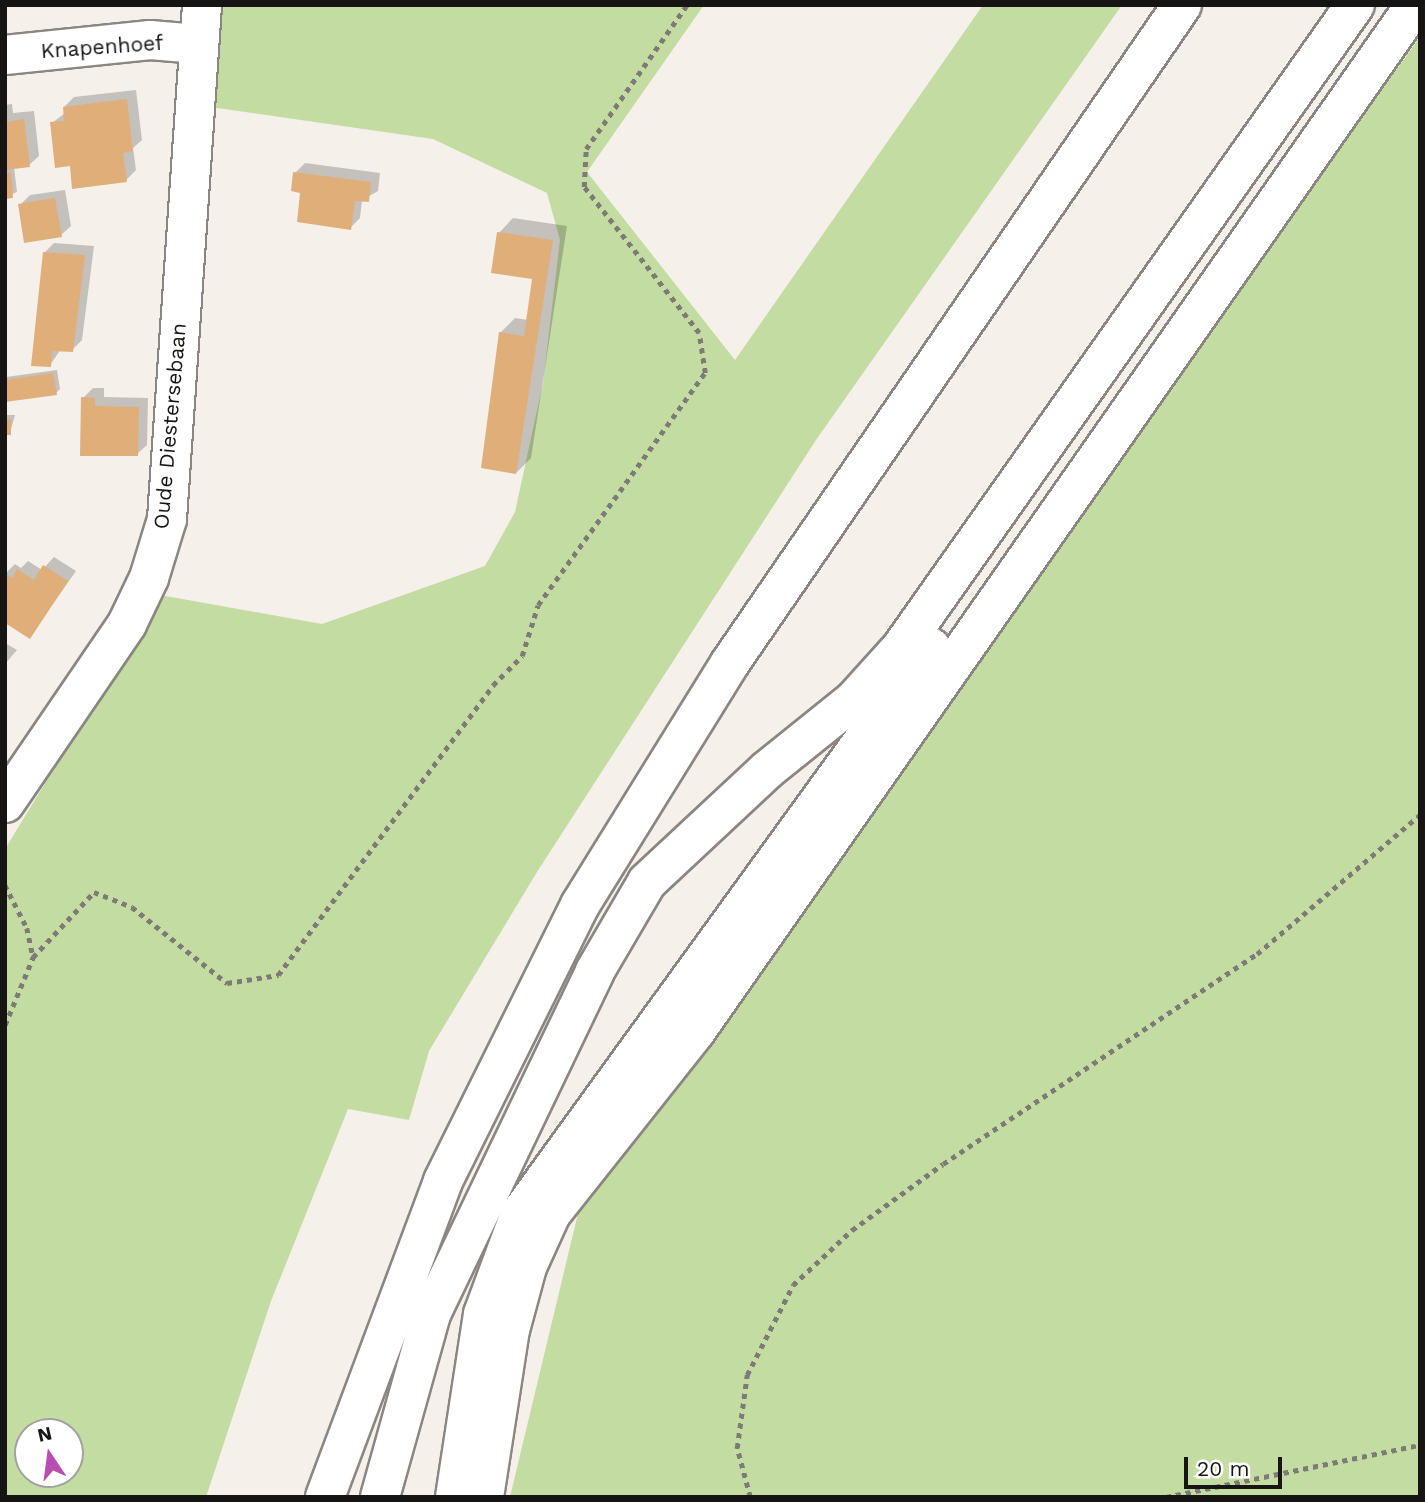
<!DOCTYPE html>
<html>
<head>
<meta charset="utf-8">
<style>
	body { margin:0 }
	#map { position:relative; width:1425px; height:1502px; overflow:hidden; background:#f5f0ea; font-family:"Work Sans",sans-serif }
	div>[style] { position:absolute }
	.green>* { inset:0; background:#c3dca1 }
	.shadow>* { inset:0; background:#0003 }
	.building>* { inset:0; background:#e0ae79 }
	.path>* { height:4.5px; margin-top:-2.25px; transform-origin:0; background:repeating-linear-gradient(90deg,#7e7b77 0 5px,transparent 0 10px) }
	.roads { filter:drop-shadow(2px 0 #8b8681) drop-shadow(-2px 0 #8b8681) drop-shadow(0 2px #8b8681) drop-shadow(0 -2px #8b8681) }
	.minor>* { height:38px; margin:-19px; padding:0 19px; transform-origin:19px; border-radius:19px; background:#fff }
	span { translate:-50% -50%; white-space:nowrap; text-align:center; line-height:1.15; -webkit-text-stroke:5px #fff; paint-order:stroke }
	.street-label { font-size:21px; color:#171513 }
	.frame { position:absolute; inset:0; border:7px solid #171513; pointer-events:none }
	.north { position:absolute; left:14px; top:1418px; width:70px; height:70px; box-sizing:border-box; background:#fff; border:2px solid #a2a1a1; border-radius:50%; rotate:347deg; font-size:19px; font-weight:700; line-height:28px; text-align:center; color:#171513 }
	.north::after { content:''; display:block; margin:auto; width:24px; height:32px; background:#b74eb0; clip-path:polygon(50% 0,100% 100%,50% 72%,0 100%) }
	.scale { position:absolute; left:1184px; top:1457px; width:98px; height:32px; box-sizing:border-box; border:4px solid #171513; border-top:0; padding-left:9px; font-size:21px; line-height:24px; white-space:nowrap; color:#171513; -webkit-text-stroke:5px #fff; paint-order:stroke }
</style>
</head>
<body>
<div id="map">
	<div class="green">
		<i style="clip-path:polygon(evenodd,219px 5px,704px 5px,587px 172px,735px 360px,983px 5px,1122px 5px,816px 440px,537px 872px,429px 1051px,409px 1120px,348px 1109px,271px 1301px,206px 1497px,5px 1497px,5px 849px,160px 595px,322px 624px,485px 566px,515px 512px,543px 383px,560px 240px,547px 193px,433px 139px,210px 107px,219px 5px,28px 1432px,70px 1432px,70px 1474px,28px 1474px,28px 1432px)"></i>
		<i style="clip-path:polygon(1420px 37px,1420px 1497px,510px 1497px,580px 1205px)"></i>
	</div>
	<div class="shadow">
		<i style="clip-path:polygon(136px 90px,142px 140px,133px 148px,136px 170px,126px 180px,72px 164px,52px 123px,65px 113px,64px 107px,74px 97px)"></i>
		<i style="clip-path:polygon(12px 104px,13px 113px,34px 111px,39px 156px,29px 165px,14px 167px,17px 192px,5px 197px,5px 105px)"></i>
		<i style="clip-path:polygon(305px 163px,380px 173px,378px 191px,362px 200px,360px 218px,350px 228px,302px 192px,295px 173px)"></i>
		<i style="clip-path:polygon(65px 190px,71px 226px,61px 235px,20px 205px,30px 195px)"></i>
		<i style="clip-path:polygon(513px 218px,567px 226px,531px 458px,516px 473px,500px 333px,515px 318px,528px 320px,534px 278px,499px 233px)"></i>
		<i style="clip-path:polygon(54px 243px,94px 246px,82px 340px,72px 350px,61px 349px,50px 365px,44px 253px)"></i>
		<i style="clip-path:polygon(57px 370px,60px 389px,56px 393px,5px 400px,6px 377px)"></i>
		<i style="clip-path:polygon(93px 388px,104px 388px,104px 397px,148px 398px,147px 445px,137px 454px,83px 398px)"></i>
		<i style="clip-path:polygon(5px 415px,15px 415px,10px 433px,5px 433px)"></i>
		<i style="clip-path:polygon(54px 557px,76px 571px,30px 637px,5px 621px,5px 574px,15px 564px,21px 568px,28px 561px,42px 570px)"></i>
		<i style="clip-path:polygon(5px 643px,17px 650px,5px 664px)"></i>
	</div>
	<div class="building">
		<i style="clip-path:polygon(127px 99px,133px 151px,123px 153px,127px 182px,72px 189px,70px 166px,55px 168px,50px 122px,64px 121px,63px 107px)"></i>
		<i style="clip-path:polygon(24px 119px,30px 167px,5px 170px,5px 122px)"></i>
		<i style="clip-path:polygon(293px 172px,371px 182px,369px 202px,355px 201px,351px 230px,297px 222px,300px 193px,291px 191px)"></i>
		<i style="clip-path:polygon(11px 173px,13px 198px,5px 199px,5px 174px)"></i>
		<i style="clip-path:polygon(55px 198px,62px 237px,24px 243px,18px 204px)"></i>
		<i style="clip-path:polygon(497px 232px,553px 240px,516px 474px,481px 468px,499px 332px,524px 336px,532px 279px,491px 273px)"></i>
		<i style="clip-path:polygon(43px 252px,85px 255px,73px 352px,52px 351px,51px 367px,31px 366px)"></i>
		<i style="clip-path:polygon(53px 373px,57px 395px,5px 402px,5px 380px)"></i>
		<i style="clip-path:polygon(81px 397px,95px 398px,95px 406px,139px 407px,138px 456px,80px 456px)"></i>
		<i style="clip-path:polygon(5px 419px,11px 419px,11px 435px,5px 435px)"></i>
		<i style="clip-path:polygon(43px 565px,68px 581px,30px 639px,5px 623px,5px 574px,12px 578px,17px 569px,34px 580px)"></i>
	</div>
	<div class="path">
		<i style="left:5px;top:885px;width:48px;rotate:62.9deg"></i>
		<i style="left:27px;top:928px;width:30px;rotate:78deg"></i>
		<i style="left:5px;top:1025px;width:74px;rotate:-67.6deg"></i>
		<i style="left:33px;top:957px;width:89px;rotate:-46.8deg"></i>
		<i style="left:94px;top:892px;width:41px;rotate:21.5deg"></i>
		<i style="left:132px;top:907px;width:122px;rotate:38.7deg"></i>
		<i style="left:227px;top:983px;width:52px;rotate:-8.9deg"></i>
		<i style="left:278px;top:975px;width:361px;rotate:-53.4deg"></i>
		<i style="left:493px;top:685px;width:41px;rotate:-45deg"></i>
		<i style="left:522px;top:656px;width:53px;rotate:-72.6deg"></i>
		<i style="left:538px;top:605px;width:286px;rotate:-54.3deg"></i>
		<i style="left:705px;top:373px;width:40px;rotate:-98.5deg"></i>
		<i style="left:699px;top:333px;width:186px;rotate:-128.2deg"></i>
		<i style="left:584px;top:187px;width:38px;rotate:-87deg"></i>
		<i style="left:586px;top:149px;width:176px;rotate:-55deg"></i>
		<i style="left:750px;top:1497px;width:51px;rotate:-104.9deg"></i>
		<i style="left:737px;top:1448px;width:74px;rotate:-82.2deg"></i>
		<i style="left:747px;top:1375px;width:101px;rotate:-62.9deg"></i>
		<i style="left:793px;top:1285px;width:81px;rotate:-43deg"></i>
		<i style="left:852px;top:1230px;width:112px;rotate:-36deg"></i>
		<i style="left:943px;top:1164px;width:378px;rotate:-33.8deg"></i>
		<i style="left:1257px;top:954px;width:214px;rotate:-40.5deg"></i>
		<i style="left:1166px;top:1497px;width:259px;rotate:-11.6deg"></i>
	</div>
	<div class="roads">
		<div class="minor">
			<i style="left:5px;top:55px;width:146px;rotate:-5.9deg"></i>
			<i style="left:150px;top:40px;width:48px;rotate:4.8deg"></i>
			<i style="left:5px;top:803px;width:217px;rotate:-55.7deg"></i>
			<i style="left:127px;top:624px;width:51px;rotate:-64.4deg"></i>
			<i style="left:149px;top:578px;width:62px;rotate:-73deg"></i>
			<i style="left:167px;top:519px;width:515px;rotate:-86.1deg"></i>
			<i style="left:325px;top:1497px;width:337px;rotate:-69.5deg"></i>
			<i style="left:443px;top:1181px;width:308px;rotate:-63.6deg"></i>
			<i style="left:580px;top:905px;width:285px;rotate:-58.2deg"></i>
			<i style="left:730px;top:663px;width:798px;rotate:-55.51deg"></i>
			<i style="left:380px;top:1497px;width:190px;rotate:-74.4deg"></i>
			<i style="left:431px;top:1314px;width:380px;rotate:-64.4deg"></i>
			<i style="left:595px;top:971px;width:103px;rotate:-59.7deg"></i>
			<i style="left:647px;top:882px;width:164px;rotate:-43deg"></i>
			<i style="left:767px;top:770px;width:112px;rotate:-38.8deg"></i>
			<i style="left:854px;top:700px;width:70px;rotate:-47.9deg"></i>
			<i style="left:901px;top:648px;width:787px;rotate:-54.78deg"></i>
			<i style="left:455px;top:1497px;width:185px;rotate:-81.3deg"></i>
			<i style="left:483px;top:1314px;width:107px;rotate:-69.7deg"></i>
			<i style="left:520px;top:1214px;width:700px;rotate:-54.06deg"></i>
			<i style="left:484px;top:1497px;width:169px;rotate:-81.2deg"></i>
			<i style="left:510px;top:1330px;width:65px;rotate:-74.9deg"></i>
			<i style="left:527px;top:1267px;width:58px;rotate:-65.6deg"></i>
			<i style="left:551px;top:1214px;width:233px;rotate:-51.6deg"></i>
			<i style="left:696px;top:1031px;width:1253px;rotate:-54.98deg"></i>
		</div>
	</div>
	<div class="street-label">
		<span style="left:102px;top:47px;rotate:-4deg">Knapenhoef</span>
		<span style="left:170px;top:426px;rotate:-85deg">Oude Diestersebaan</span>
	</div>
	<div class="frame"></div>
	<div class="north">N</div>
	<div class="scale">20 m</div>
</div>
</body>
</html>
